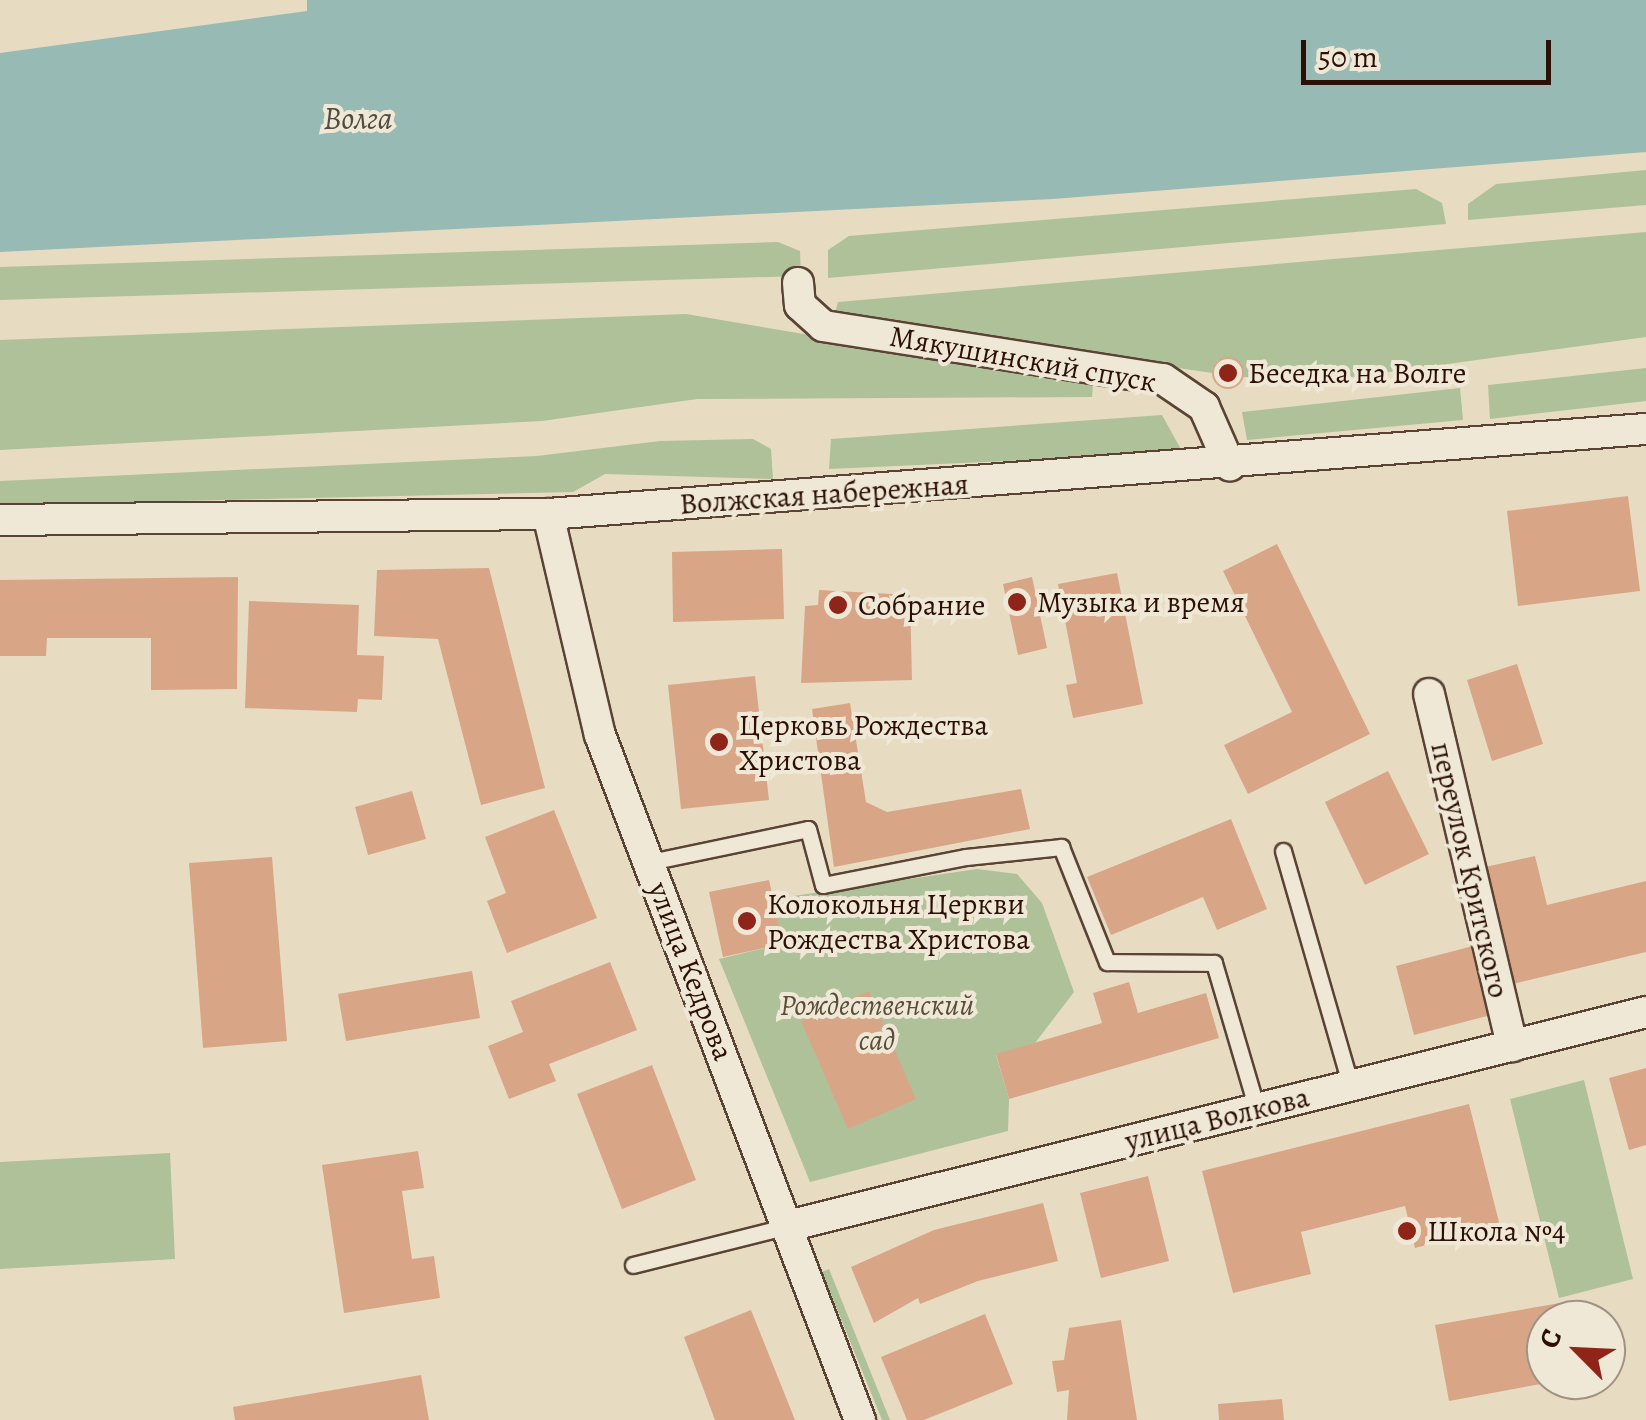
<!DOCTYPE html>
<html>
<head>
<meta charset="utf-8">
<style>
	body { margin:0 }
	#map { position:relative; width:1646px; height:1420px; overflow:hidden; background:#e7dbc2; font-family:Alegreya,serif }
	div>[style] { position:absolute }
	.green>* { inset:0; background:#afc198 }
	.water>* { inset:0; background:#97bbb4 }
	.building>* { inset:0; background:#d8a687 }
	.round { border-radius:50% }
	.roads { filter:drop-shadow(2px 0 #5b4334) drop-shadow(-2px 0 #5b4334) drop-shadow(0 2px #5b4334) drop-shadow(0 -2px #5b4334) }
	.lane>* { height:15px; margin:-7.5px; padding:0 7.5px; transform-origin:7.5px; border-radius:7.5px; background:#efe8d7 }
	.street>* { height:30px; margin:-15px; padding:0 15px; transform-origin:15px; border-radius:15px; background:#efe8d7 }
	.dots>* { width:28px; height:28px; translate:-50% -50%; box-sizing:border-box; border:5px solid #efe8d7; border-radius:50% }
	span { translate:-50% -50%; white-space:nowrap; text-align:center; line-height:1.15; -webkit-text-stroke:8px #efe8d7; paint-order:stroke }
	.street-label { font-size:30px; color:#2c1005 }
	.poi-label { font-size:30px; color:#2c1005 }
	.left { translate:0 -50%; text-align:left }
	.park-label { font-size:30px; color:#5a4e38; font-style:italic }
	.water-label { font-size:32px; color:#514c42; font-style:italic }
	.north { position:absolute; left:1526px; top:1300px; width:100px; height:100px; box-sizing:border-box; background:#efe8d7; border:2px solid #a19283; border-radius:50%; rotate:294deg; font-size:28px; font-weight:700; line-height:40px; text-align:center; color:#2c1005 }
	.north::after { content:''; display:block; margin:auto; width:35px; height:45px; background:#8f2418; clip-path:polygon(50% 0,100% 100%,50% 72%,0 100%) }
	.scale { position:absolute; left:1301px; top:40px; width:250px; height:45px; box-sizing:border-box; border:5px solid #2c1005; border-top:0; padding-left:12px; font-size:30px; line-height:35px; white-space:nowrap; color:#2c1005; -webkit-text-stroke:8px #efe8d7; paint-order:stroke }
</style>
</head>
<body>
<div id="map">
	<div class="green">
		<i style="clip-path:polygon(1646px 170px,1646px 205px,1468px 220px,1468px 204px,1496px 184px)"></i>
		<i style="clip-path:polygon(1416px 189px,1442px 203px,1446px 224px,828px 278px,828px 250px,849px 236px)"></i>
		<i style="clip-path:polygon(1646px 232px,1646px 337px,1338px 379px,1243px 377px,1242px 366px,1230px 357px,1217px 361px,1212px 373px,834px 317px,838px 302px)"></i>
		<i style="clip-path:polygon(778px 242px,800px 251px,801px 276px,0 300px,0 267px)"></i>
		<i style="clip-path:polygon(686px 314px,1093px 383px,1092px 397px,697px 399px,542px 421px,0 450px,0 340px)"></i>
		<i style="clip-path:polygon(1646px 368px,1646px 401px,1490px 419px,1488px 385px)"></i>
		<i style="clip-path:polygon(1460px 388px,1463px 420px,1247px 440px,1242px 412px)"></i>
		<i style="clip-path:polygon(1162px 415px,1183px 453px,829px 469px,831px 439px)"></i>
		<i style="clip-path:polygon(753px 439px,771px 449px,773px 479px,605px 474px,573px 492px,0 505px,0 481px,537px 456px,660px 441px)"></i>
		<i style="clip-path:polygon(977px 869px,1017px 874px,1042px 903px,1074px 992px,1035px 1043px,996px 1055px,1009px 1099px,1008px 1131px,810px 1182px,719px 959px,782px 944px,773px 899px)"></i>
		<i style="clip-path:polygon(1584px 1080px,1633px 1279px,1559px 1298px,1510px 1099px)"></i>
		<i style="clip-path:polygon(170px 1153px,175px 1259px,0 1269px,0 1162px)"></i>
		<i style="clip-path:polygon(829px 1269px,890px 1420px,882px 1420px,822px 1272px)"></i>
	</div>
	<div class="water">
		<i style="clip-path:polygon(307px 0,1646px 0,1646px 152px,1053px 199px,0 252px,0 53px,307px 11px)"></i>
	</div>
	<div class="building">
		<i class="round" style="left:1212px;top:357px;width:32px;height:32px"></i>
		<i style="clip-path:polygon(1628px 496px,1640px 591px,1518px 606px,1507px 511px)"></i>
		<i style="clip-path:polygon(1277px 544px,1370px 734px,1248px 794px,1224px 745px,1292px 712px,1223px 571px)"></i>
		<i style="clip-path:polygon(782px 549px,784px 619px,673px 622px,672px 552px)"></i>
		<i style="clip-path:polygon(489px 568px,545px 788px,481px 805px,438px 639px,374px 636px,377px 570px)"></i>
		<i style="clip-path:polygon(1117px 573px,1143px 704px,1073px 718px,1066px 685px,1077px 683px,1058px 584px)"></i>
		<i style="clip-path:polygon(238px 577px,237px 689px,151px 690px,151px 638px,47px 638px,46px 656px,0 656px,0 580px)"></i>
		<i style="clip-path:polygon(1032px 577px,1047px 648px,1018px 655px,1003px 584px)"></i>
		<i style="clip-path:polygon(819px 590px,910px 595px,912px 680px,801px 683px,805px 606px,818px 605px)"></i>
		<i style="clip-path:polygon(249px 601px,359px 605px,357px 655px,384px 656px,382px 700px,358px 699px,357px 712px,245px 708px)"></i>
		<i style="clip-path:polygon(1517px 664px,1543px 744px,1492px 761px,1467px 680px)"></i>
		<i style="clip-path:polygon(755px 676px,769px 800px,681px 809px,668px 685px)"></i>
		<i style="clip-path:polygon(850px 703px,866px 802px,887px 812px,1021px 789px,1030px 829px,834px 867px,812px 709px)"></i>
		<i style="clip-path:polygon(1388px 771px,1429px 854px,1365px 885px,1325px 802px)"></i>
		<i style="clip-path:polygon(412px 791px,426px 839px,368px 855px,355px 807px)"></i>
		<i style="clip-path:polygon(554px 810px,597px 918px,507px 953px,487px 901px,506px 893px,485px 837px)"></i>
		<i style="clip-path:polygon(1231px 819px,1267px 909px,1217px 930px,1203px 897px,1111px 935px,1087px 877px)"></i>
		<i style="clip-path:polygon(1535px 856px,1547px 905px,1646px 881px,1646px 952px,1513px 984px,1485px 867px)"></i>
		<i style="clip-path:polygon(272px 857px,287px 1041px,203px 1048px,189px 863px)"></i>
		<i style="clip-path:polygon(769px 880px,783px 944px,723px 957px,709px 892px)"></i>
		<i style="clip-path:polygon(1473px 946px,1491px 1015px,1414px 1035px,1396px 966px)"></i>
		<i style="clip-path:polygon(610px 962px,637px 1030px,549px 1064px,556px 1081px,509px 1099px,488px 1046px,523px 1032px,511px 1001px)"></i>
		<i style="clip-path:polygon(472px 971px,480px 1018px,346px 1041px,338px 994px)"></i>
		<i style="clip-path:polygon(1129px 982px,1138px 1013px,1206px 993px,1219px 1038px,1009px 1099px,996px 1054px,1102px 1023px,1093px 993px)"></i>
		<i style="clip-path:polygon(869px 991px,916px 1099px,848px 1129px,801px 1021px)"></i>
		<i style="clip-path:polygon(652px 1065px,696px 1180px,622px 1209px,577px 1094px)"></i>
		<i style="clip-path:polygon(1646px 1068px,1646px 1145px,1629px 1150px,1609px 1078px)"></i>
		<i style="clip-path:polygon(1469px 1104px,1500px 1226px,1415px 1248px,1405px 1206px,1301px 1232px,1311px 1274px,1233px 1293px,1202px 1171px)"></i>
		<i style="clip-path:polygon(418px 1151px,424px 1188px,402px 1191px,412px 1259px,434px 1256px,440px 1298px,344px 1313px,322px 1165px)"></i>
		<i style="clip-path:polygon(1148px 1176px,1169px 1261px,1101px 1278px,1080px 1193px)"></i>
		<i style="clip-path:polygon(1043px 1203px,1058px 1261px,978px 1281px,920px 1304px,918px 1298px,874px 1323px,851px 1267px,934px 1230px)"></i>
		<i style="clip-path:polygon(1560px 1303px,1563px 1320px,1546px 1320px,1546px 1383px,1449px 1401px,1435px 1325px)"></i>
		<i style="clip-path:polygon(751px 1310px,795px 1420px,715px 1420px,684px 1337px)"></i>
		<i style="clip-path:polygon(985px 1314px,1013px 1384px,924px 1420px,907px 1420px,881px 1357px)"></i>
		<i style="clip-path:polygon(1121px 1320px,1137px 1420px,1067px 1420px,1069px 1390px,1057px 1392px,1052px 1361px,1064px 1360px,1069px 1328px)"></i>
		<i style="clip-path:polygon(421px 1375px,429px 1420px,235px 1420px,233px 1407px)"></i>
		<i style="clip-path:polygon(1282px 1399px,1284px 1420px,1219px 1420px,1218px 1404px)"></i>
	</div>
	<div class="roads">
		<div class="lane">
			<i style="left:1283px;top:851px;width:245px;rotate:73.9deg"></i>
			<i style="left:650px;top:862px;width:161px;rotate:-11.8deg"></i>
			<i style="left:808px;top:829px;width:58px;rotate:75deg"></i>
			<i style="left:823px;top:885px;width:146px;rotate:-11.1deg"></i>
			<i style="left:966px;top:857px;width:96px;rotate:-6deg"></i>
			<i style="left:1061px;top:847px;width:124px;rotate:68.2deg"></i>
			<i style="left:1107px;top:962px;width:107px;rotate:0.5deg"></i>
			<i style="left:1214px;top:963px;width:152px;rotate:73.6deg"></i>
			<i style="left:633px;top:1265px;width:160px;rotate:-14.1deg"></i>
		</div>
		<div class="street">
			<i style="left:798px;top:283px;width:22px;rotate:85deg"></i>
			<i style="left:800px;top:305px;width:31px;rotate:42deg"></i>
			<i style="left:823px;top:326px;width:344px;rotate:8.9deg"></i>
			<i style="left:1163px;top:379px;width:50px;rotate:34.3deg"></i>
			<i style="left:1204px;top:407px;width:64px;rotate:66.2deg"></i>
			<i style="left:548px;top:514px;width:227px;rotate:76.8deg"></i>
			<i style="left:600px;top:735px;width:733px;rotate:69.22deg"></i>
			<i style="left:0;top:520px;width:548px;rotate:-0.63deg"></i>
			<i style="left:548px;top:514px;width:1101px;rotate:-4.43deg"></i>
			<i style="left:1429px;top:694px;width:362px;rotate:76.7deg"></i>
			<i style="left:788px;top:1226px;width:884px;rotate:-14deg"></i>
		</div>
	</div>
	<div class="dots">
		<i style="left:1228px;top:373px;background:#8f2418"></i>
		<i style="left:1017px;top:602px;background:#8f2418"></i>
		<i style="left:838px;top:605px;background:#8f2418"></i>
		<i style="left:719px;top:742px;background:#8f2418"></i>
		<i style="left:747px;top:921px;background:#8f2418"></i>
		<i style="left:1407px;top:1231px;background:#8f2418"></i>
	</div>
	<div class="street-label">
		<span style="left:1023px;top:359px;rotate:10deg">Мякушинский спуск</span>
		<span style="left:824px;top:494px;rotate:-4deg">Волжская набережная</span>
		<span style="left:1470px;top:870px;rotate:77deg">переулок Критского</span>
		<span style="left:691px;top:971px;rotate:69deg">улица Кедрова</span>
		<span style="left:1217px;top:1119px;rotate:-14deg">улица Волкова</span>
	</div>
	<div class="poi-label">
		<span class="left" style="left:1248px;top:373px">Беседка на Волге</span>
		<span class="left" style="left:1037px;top:602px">Музыка и время</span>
		<span class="left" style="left:858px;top:605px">Собрание</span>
		<span class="left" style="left:739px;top:742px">Церковь Рождества<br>Христова</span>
		<span class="left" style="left:767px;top:921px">Колокольня Церкви<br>Рождества Христова</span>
		<span class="left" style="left:1427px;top:1231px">Школа №4</span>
	</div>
	<div class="park-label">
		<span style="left:877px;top:1022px">Рождественский<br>сад</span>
	</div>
	<div class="water-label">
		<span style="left:358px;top:118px">Волга</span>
	</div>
	<div class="north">С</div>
	<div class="scale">50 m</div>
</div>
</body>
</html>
